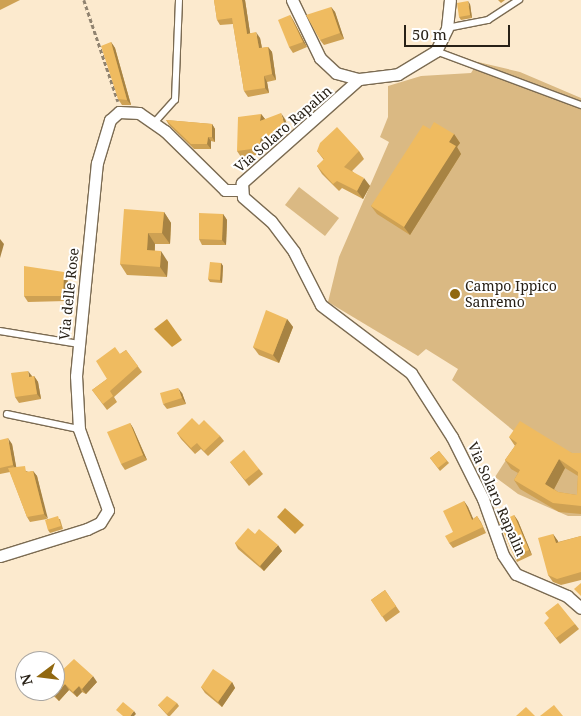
<!DOCTYPE html>
<html>
<head>
<meta charset="utf-8">
<style>
	body { margin:0 }
	#map { position:relative; width:581px; height:716px; overflow:hidden; background:#fceace; font-family:"Noto Serif",serif }
	div>[style] { position:absolute }
	.green>* { inset:0; background:#dab983 }
	.water>* { inset:0; background:#cd9a3d }
	.path>* { height:2.5px; margin-top:-1.25px; transform-origin:0; background:repeating-linear-gradient(90deg,#908370 0 4px,transparent 0 6.5px) }
	.roads { filter:drop-shadow(1px 0 #7b6b52) drop-shadow(-1px 0 #7b6b52) drop-shadow(0 1px #7b6b52) drop-shadow(0 -1px #7b6b52) }
	.service>* { height:5.5px; margin:-2.75px; padding:0 2.75px; transform-origin:2.75px; border-radius:2.75px; background:#fff }
	.minor>* { height:11px; margin:-5.5px; padding:0 5.5px; transform-origin:5.5px; border-radius:5.5px; background:#fff }
	.wall>* { inset:0; background:#cea153 }
	.shaded-wall>* { inset:0; background:#a78343 }
	.building>* { inset:0; background:#efbb60 }
	.dots>* { width:14px; height:14px; translate:-50% -50%; box-sizing:border-box; border:2px solid #fff; border-radius:50% }
	span { translate:-50% -50%; white-space:nowrap; text-align:center; line-height:1.15; -webkit-text-stroke:4px #fff; paint-order:stroke }
	.street-label { font-size:14px; color:#282117 }
	.poi-label { font-size:14px; color:#282117 }
	.left { translate:0 -50%; text-align:left }
	.north { position:absolute; left:15px; top:651px; width:50px; height:50px; box-sizing:border-box; background:#fff; border:1px solid #a9a6a2; border-radius:50%; rotate:255deg; font-size:14px; font-weight:700; line-height:20px; text-align:center; color:#282117 }
	.north::after { content:''; display:block; margin:auto; width:18px; height:22px; background:#916810; clip-path:polygon(50% 0,100% 100%,50% 72%,0 100%) }
	.scale { position:absolute; left:404px; top:25px; width:106px; height:22px; box-sizing:border-box; border:2px solid #282117; border-top:0; padding-left:6px; font-size:15px; line-height:18px; white-space:nowrap; color:#282117; -webkit-text-stroke:4px #fff; paint-order:stroke }
</style>
</head>
<body>
<div id="map">
	<div class="green">
		<i style="clip-path:polygon(478px 62px,520px 72px,581px 98px,581px 516px,568px 516px,518px 494px,495px 477px,515px 446px,515px 432px,452px 380px,458px 369px,426px 349px,418px 356px,328px 302px,339px 257px,389px 142px,380px 137px,388px 117px,388px 86px,421px 76px,471px 73px)"></i>
		<i style="clip-path:polygon(299px 187px,339px 218px,325px 236px,285px 205px)"></i>
	</div>
	<div class="water">
		<i style="clip-path:polygon(167px 319px,182px 340px,172px 347px,154px 329px)"></i>
		<i style="clip-path:polygon(285px 508px,304px 525px,295px 534px,277px 517px)"></i>
	</div>
	<div class="path">
		<i style="left:84px;top:0;width:107px;rotate:71.4deg"></i>
	</div>
	<div class="roads">
		<div class="service">
			<i style="left:447px;top:28px;width:42px;rotate:-11deg"></i>
			<i style="left:488px;top:20px;width:37px;rotate:-33deg"></i>
			<i style="left:436px;top:51px;width:155px;rotate:20.4deg"></i>
			<i style="left:154px;top:123px;width:31px;rotate:-48deg"></i>
			<i style="left:175px;top:100px;width:100px;rotate:-87.7deg"></i>
			<i style="left:0;top:331px;width:80px;rotate:9.3deg"></i>
			<i style="left:7px;top:414px;width:74px;rotate:11.8deg"></i>
		</div>
		<div class="minor">
			<i style="left:292px;top:0;width:64px;rotate:64.2deg"></i>
			<i style="left:320px;top:58px;width:22px;rotate:43deg"></i>
			<i style="left:336px;top:73px;width:24px;rotate:15deg"></i>
			<i style="left:359px;top:79px;width:39px;rotate:-7deg"></i>
			<i style="left:398px;top:74px;width:44px;rotate:-31.2deg"></i>
			<i style="left:436px;top:51px;width:25px;rotate:-64deg"></i>
			<i style="left:447px;top:28px;width:28px;rotate:-84deg"></i>
			<i style="left:359px;top:79px;width:157px;rotate:138.4deg"></i>
			<i style="left:242px;top:183px;width:14px;rotate:86deg"></i>
			<i style="left:243px;top:197px;width:37px;rotate:41deg"></i>
			<i style="left:271px;top:221px;width:39px;rotate:53deg"></i>
			<i style="left:294px;top:252px;width:59px;rotate:63deg"></i>
			<i style="left:321px;top:305px;width:113px;rotate:37.1deg"></i>
			<i style="left:411px;top:373px;width:76px;rotate:57.4deg"></i>
			<i style="left:452px;top:437px;width:69px;rotate:63.4deg"></i>
			<i style="left:483px;top:499px;width:59px;rotate:70.3deg"></i>
			<i style="left:503px;top:555px;width:23px;rotate:56deg"></i>
			<i style="left:516px;top:574px;width:56px;rotate:23.3deg"></i>
			<i style="left:567px;top:596px;width:18px;rotate:41deg"></i>
			<i style="left:0;top:556px;width:91px;rotate:-17.2deg"></i>
			<i style="left:87px;top:529px;width:14px;rotate:-25deg"></i>
			<i style="left:100px;top:523px;width:15px;rotate:-58deg"></i>
			<i style="left:108px;top:510px;width:86px;rotate:-109.7deg"></i>
			<i style="left:79px;top:429px;width:53px;rotate:-93.2deg"></i>
			<i style="left:76px;top:376px;width:214px;rotate:-84.4deg"></i>
			<i style="left:97px;top:163px;width:45px;rotate:-73.2deg"></i>
			<i style="left:110px;top:120px;width:12px;rotate:-42deg"></i>
			<i style="left:119px;top:112px;width:20px;rotate:3deg"></i>
			<i style="left:139px;top:113px;width:32px;rotate:35deg"></i>
			<i style="left:165px;top:131px;width:84px;rotate:44.5deg"></i>
			<i style="left:225px;top:190px;width:15px"></i>
		</div>
	</div>
	<div class="wall">
		<i style="clip-path:polygon(0 0,20px 0,0 10px)"></i>
		<i style="clip-path:polygon(214px 0,245px 0,250px 33px,260px 38px,262px 48px,268px 47px,272px 52px,276px 80px,267px 82px,269px 93px,248px 97px,244px 91px,233px 24px,220px 25px,217px 20px)"></i>
		<i style="clip-path:polygon(498px 0,505px 0,501px 3px)"></i>
		<i style="clip-path:polygon(470px 4px,472px 18px,461px 20px,459px 17px)"></i>
		<i style="clip-path:polygon(331px 7px,335px 12px,344px 39px,324px 45px,320px 40px)"></i>
		<i style="clip-path:polygon(290px 15px,293px 20px,307px 47px,293px 53px,289px 47px)"></i>
		<i style="clip-path:polygon(111px 42px,115px 48px,131px 105px,122px 105px,118px 99px)"></i>
		<i style="clip-path:polygon(261px 114px,265px 119px,285px 119px,289px 131px,274px 144px,265px 142px,263px 154px,241px 157px,237px 151px)"></i>
		<i style="clip-path:polygon(166px 120px,212px 124px,215px 129px,215px 142px,211px 141px,211px 149px,194px 149px,169px 125px)"></i>
		<i style="clip-path:polygon(430px 129px,454px 134px,460px 143px,457px 147px,461px 154px,410px 235px,377px 214px,371px 206px)"></i>
		<i style="clip-path:polygon(317px 151px,359px 151px,364px 159px,352px 171px,370px 186px,363px 199px,342px 188px,339px 191px,322px 174px,317px 166px,324px 160px)"></i>
		<i style="clip-path:polygon(164px 212px,171px 223px,170px 244px,155px 244px,155px 251px,168px 262px,167px 277px,127px 275px,120px 264px)"></i>
		<i style="clip-path:polygon(223px 214px,227px 220px,226px 245px,202px 245px,199px 239px)"></i>
		<i style="clip-path:polygon(221px 263px,223px 266px,222px 283px,210px 282px,208px 279px)"></i>
		<i style="clip-path:polygon(68px 277px,66px 301px,28px 302px,24px 296px)"></i>
		<i style="clip-path:polygon(287px 319px,293px 327px,279px 363px,259px 355px,253px 347px)"></i>
		<i style="clip-path:polygon(126px 350px,142px 372px,114px 397px,117px 402px,107px 410px,92px 390px,107px 379px,120px 354px)"></i>
		<i style="clip-path:polygon(32px 376px,32px 377px,34px 376px,38px 382px,41px 399px,19px 403px,15px 397px)"></i>
		<i style="clip-path:polygon(182px 393px,186px 404px,167px 409px,163px 404px)"></i>
		<i style="clip-path:polygon(130px 423px,133px 428px,147px 460px,125px 470px,121px 464px)"></i>
		<i style="clip-path:polygon(199px 425px,220px 436px,224px 441px,208px 456px,201px 449px,195px 454px,181px 439px,177px 433px)"></i>
		<i style="clip-path:polygon(evenodd,509px 437px,572px 453px,581px 453px,581px 514px,559px 512px,520px 489px,514px 480px,518px 473px,511px 469px,505px 460px,515px 446px,509px 437px,565px 468px,578px 476px,577px 495px,558px 492px,554px 489px,565px 468px)"></i>
		<i style="clip-path:polygon(0 440px,12px 444px,16px 467px,29px 472px,33px 471px,37px 476px,47px 519px,60px 519px,63px 529px,50px 533px,48px 530px,47px 519px,30px 522px,27px 517px,10px 472px,0 474px)"></i>
		<i style="clip-path:polygon(439px 451px,449px 463px,440px 471px,430px 458px)"></i>
		<i style="clip-path:polygon(230px 462px,259px 469px,263px 474px,249px 486px)"></i>
		<i style="clip-path:polygon(464px 501px,468px 507px,473px 519px,477px 516px,481px 522px,486px 533px,453px 548px,449px 543px)"></i>
		<i style="clip-path:polygon(514px 515px,518px 521px,532px 555px,517px 562px,514px 556px)"></i>
		<i style="clip-path:polygon(255px 534px,282px 551px,264px 571px,238px 549px,235px 543px)"></i>
		<i style="clip-path:polygon(553px 534px,558px 542px,581px 536px,581px 580px,561px 585px,553px 582px,548px 575px)"></i>
		<i style="clip-path:polygon(385px 590px,400px 612px,386px 622px,371px 600px)"></i>
		<i style="clip-path:polygon(575px 624px,579px 629px,560px 644px,548px 628px)"></i>
		<i style="clip-path:polygon(55px 677px,97px 682px,86px 694px,82px 692px,77px 697px,69px 690px,59px 701px,48px 691px,55px 691px)"></i>
		<i style="clip-path:polygon(232px 682px,235px 688px,222px 707px,205px 693px,201px 687px)"></i>
		<i style="clip-path:polygon(177px 703px,179px 706px,170px 716px,168px 716px,158px 705px)"></i>
	</div>
	<div class="shaded-wall">
		<i style="clip-path:polygon(242px 0,245px 0,251px 39px,247px 34px)"></i>
		<i style="clip-path:polygon(468px 1px,470px 4px,472px 18px,470px 15px)"></i>
		<i style="clip-path:polygon(331px 7px,335px 12px,344px 39px,340px 33px)"></i>
		<i style="clip-path:polygon(290px 15px,293px 20px,307px 47px,303px 42px)"></i>
		<i style="clip-path:polygon(256px 32px,260px 38px,263px 54px,259px 48px)"></i>
		<i style="clip-path:polygon(111px 42px,115px 48px,131px 105px,127px 100px)"></i>
		<i style="clip-path:polygon(268px 47px,272px 52px,276px 80px,272px 74px)"></i>
		<i style="clip-path:polygon(264px 76px,267px 82px,269px 93px,265px 88px)"></i>
		<i style="clip-path:polygon(281px 113px,285px 119px,289px 131px,285px 126px)"></i>
		<i style="clip-path:polygon(261px 114px,265px 119px,260px 121px)"></i>
		<i style="clip-path:polygon(212px 124px,215px 129px,215px 142px,212px 137px)"></i>
		<i style="clip-path:polygon(454px 134px,460px 143px,457px 147px,461px 154px,410px 235px,404px 227px,449px 142px)"></i>
		<i style="clip-path:polygon(208px 137px,211px 141px,211px 149px,207px 144px)"></i>
		<i style="clip-path:polygon(261px 137px,265px 142px,263px 154px,259px 148px)"></i>
		<i style="clip-path:polygon(364px 178px,370px 186px,363px 199px,357px 191px)"></i>
		<i style="clip-path:polygon(164px 212px,171px 223px,170px 244px,162px 233px)"></i>
		<i style="clip-path:polygon(223px 214px,227px 220px,226px 245px,222px 240px)"></i>
		<i style="clip-path:polygon(148px 233px,155px 244px,154px 261px,147px 250px)"></i>
		<i style="clip-path:polygon(0 239px,4px 244px,0 258px)"></i>
		<i style="clip-path:polygon(161px 251px,168px 262px,167px 277px,160px 267px)"></i>
		<i style="clip-path:polygon(221px 263px,223px 266px,222px 283px,220px 280px)"></i>
		<i style="clip-path:polygon(64px 272px,68px 277px,66px 301px,63px 296px)"></i>
		<i style="clip-path:polygon(287px 319px,293px 327px,279px 363px,273px 355px)"></i>
		<i style="clip-path:polygon(28px 371px,32px 376px,32px 383px,29px 377px)"></i>
		<i style="clip-path:polygon(34px 376px,38px 382px,41px 399px,37px 394px)"></i>
		<i style="clip-path:polygon(178px 388px,182px 393px,186px 404px,182px 398px)"></i>
		<i style="clip-path:polygon(130px 423px,133px 428px,147px 460px,143px 455px)"></i>
		<i style="clip-path:polygon(8px 438px,12px 444px,17px 471px,13px 465px)"></i>
		<i style="clip-path:polygon(559px 459px,565px 468px,552px 493px,545px 484px)"></i>
		<i style="clip-path:polygon(33px 471px,37px 476px,48px 519px,44px 514px)"></i>
		<i style="clip-path:polygon(464px 501px,468px 507px,476px 525px,472px 520px)"></i>
		<i style="clip-path:polygon(514px 515px,518px 521px,532px 555px,529px 550px)"></i>
		<i style="clip-path:polygon(553px 534px,558px 541px,560px 550px,556px 543px)"></i>
		<i style="clip-path:polygon(278px 545px,282px 551px,264px 571px,260px 566px)"></i>
		<i style="clip-path:polygon(93px 676px,97px 682px,86px 694px,82px 689px)"></i>
		<i style="clip-path:polygon(232px 682px,235px 688px,222px 707px,218px 702px)"></i>
		<i style="clip-path:polygon(65px 684px,69px 690px,59px 701px,55px 696px)"></i>
		<i style="clip-path:polygon(79px 686px,82px 692px,77px 697px,73px 692px)"></i>
		<i style="clip-path:polygon(134px 711px,136px 714px,134px 716px,130px 716px)"></i>
	</div>
	<div class="building">
		<i style="clip-path:polygon(214px 0,242px 0,247px 34px,256px 32px,259px 48px,268px 47px,272px 74px,264px 76px,265px 88px,244px 91px,232px 18px,217px 20px)"></i>
		<i style="clip-path:polygon(468px 1px,470px 15px,459px 17px,457px 3px)"></i>
		<i style="clip-path:polygon(331px 7px,340px 33px,320px 40px,306px 15px)"></i>
		<i style="clip-path:polygon(290px 15px,303px 42px,289px 47px,278px 20px)"></i>
		<i style="clip-path:polygon(111px 42px,127px 100px,118px 99px,101px 46px)"></i>
		<i style="clip-path:polygon(281px 113px,285px 126px,270px 138px,261px 137px,259px 148px,237px 151px,238px 117px,261px 114px,260px 121px)"></i>
		<i style="clip-path:polygon(166px 120px,212px 124px,212px 137px,208px 137px,207px 144px,191px 144px)"></i>
		<i style="clip-path:polygon(434px 122px,454px 134px,449px 142px,456px 146px,404px 227px,371px 206px,423px 125px,430px 129px)"></i>
		<i style="clip-path:polygon(337px 127px,359px 151px,344px 167px,364px 178px,357px 191px,337px 181px,333px 184px,317px 166px,324px 159px,317px 151px,320px 143px)"></i>
		<i style="clip-path:polygon(124px 209px,164px 212px,162px 233px,148px 233px,147px 250px,161px 251px,160px 267px,120px 264px)"></i>
		<i style="clip-path:polygon(199px 213px,223px 214px,222px 240px,199px 239px)"></i>
		<i style="clip-path:polygon(210px 262px,221px 263px,220px 280px,208px 279px)"></i>
		<i style="clip-path:polygon(24px 266px,64px 272px,63px 296px,24px 296px)"></i>
		<i style="clip-path:polygon(266px 310px,287px 319px,273px 355px,253px 347px)"></i>
		<i style="clip-path:polygon(115px 347px,120px 354px,126px 350px,138px 366px,110px 391px,113px 396px,103px 404px,92px 390px,107px 379px,96px 361px)"></i>
		<i style="clip-path:polygon(28px 371px,29px 377px,34px 376px,37px 394px,15px 397px,11px 373px)"></i>
		<i style="clip-path:polygon(178px 388px,182px 398px,163px 404px,160px 393px)"></i>
		<i style="clip-path:polygon(192px 418px,199px 425px,204px 420px,220px 436px,204px 451px,197px 443px,191px 448px,177px 433px)"></i>
		<i style="clip-path:polygon(evenodd,520px 421px,572px 453px,581px 453px,581px 506px,553px 503px,514px 480px,520px 470px,505px 460px,517px 443px,509px 437px,520px 421px,559px 459px,578px 472px,577px 495px,558px 492px,545px 484px,559px 459px)"></i>
		<i style="clip-path:polygon(130px 423px,143px 455px,121px 464px,107px 432px)"></i>
		<i style="clip-path:polygon(8px 438px,13px 465px,0 468px,0 440px)"></i>
		<i style="clip-path:polygon(244px 450px,259px 469px,245px 480px,230px 462px)"></i>
		<i style="clip-path:polygon(439px 451px,447px 461px,438px 468px,430px 458px)"></i>
		<i style="clip-path:polygon(25px 466px,26px 472px,33px 471px,44px 514px,27px 517px,8px 468px)"></i>
		<i style="clip-path:polygon(464px 501px,472px 520px,477px 516px,483px 527px,449px 543px,445px 536px,453px 532px,443px 511px)"></i>
		<i style="clip-path:polygon(514px 515px,529px 550px,514px 556px,499px 522px)"></i>
		<i style="clip-path:polygon(58px 516px,61px 526px,48px 530px,45px 520px)"></i>
		<i style="clip-path:polygon(248px 528px,255px 534px,259px 529px,278px 545px,260px 566px,235px 543px)"></i>
		<i style="clip-path:polygon(553px 534px,556px 543px,581px 536px,581px 572px,557px 579px,548px 575px,538px 538px)"></i>
		<i style="clip-path:polygon(581px 583px,581px 596px,574px 589px)"></i>
		<i style="clip-path:polygon(385px 590px,396px 606px,382px 617px,371px 600px)"></i>
		<i style="clip-path:polygon(558px 603px,575px 624px,556px 638px,544px 623px,549px 618px,545px 613px)"></i>
		<i style="clip-path:polygon(74px 659px,93px 676px,82px 689px,79px 686px,73px 692px,65px 684px,55px 696px,50px 691px,55px 691px,55px 677px)"></i>
		<i style="clip-path:polygon(213px 669px,232px 682px,218px 702px,201px 687px)"></i>
		<i style="clip-path:polygon(167px 696px,177px 703px,167px 714px,158px 705px)"></i>
		<i style="clip-path:polygon(123px 702px,134px 711px,130px 716px,123px 716px,116px 710px)"></i>
		<i style="clip-path:polygon(554px 705px,563px 716px,540px 716px)"></i>
		<i style="clip-path:polygon(526px 707px,535px 716px,516px 716px)"></i>
	</div>
	<div class="dots">
		<i style="left:455px;top:294px;background:#916810"></i>
	</div>
	<div class="street-label">
		<span style="left:283px;top:129px;rotate:-41deg">Via Solaro Rapalin</span>
		<span style="left:69px;top:294px;rotate:-84deg">Via delle Rose</span>
		<span style="left:497px;top:499px;rotate:66deg">Via Solaro Rapalin</span>
	</div>
	<div class="poi-label">
		<span class="left" style="left:465px;top:294px">Campo Ippico<br>Sanremo</span>
	</div>
	<div class="north">N</div>
	<div class="scale">50 m</div>
</div>
</body>
</html>
